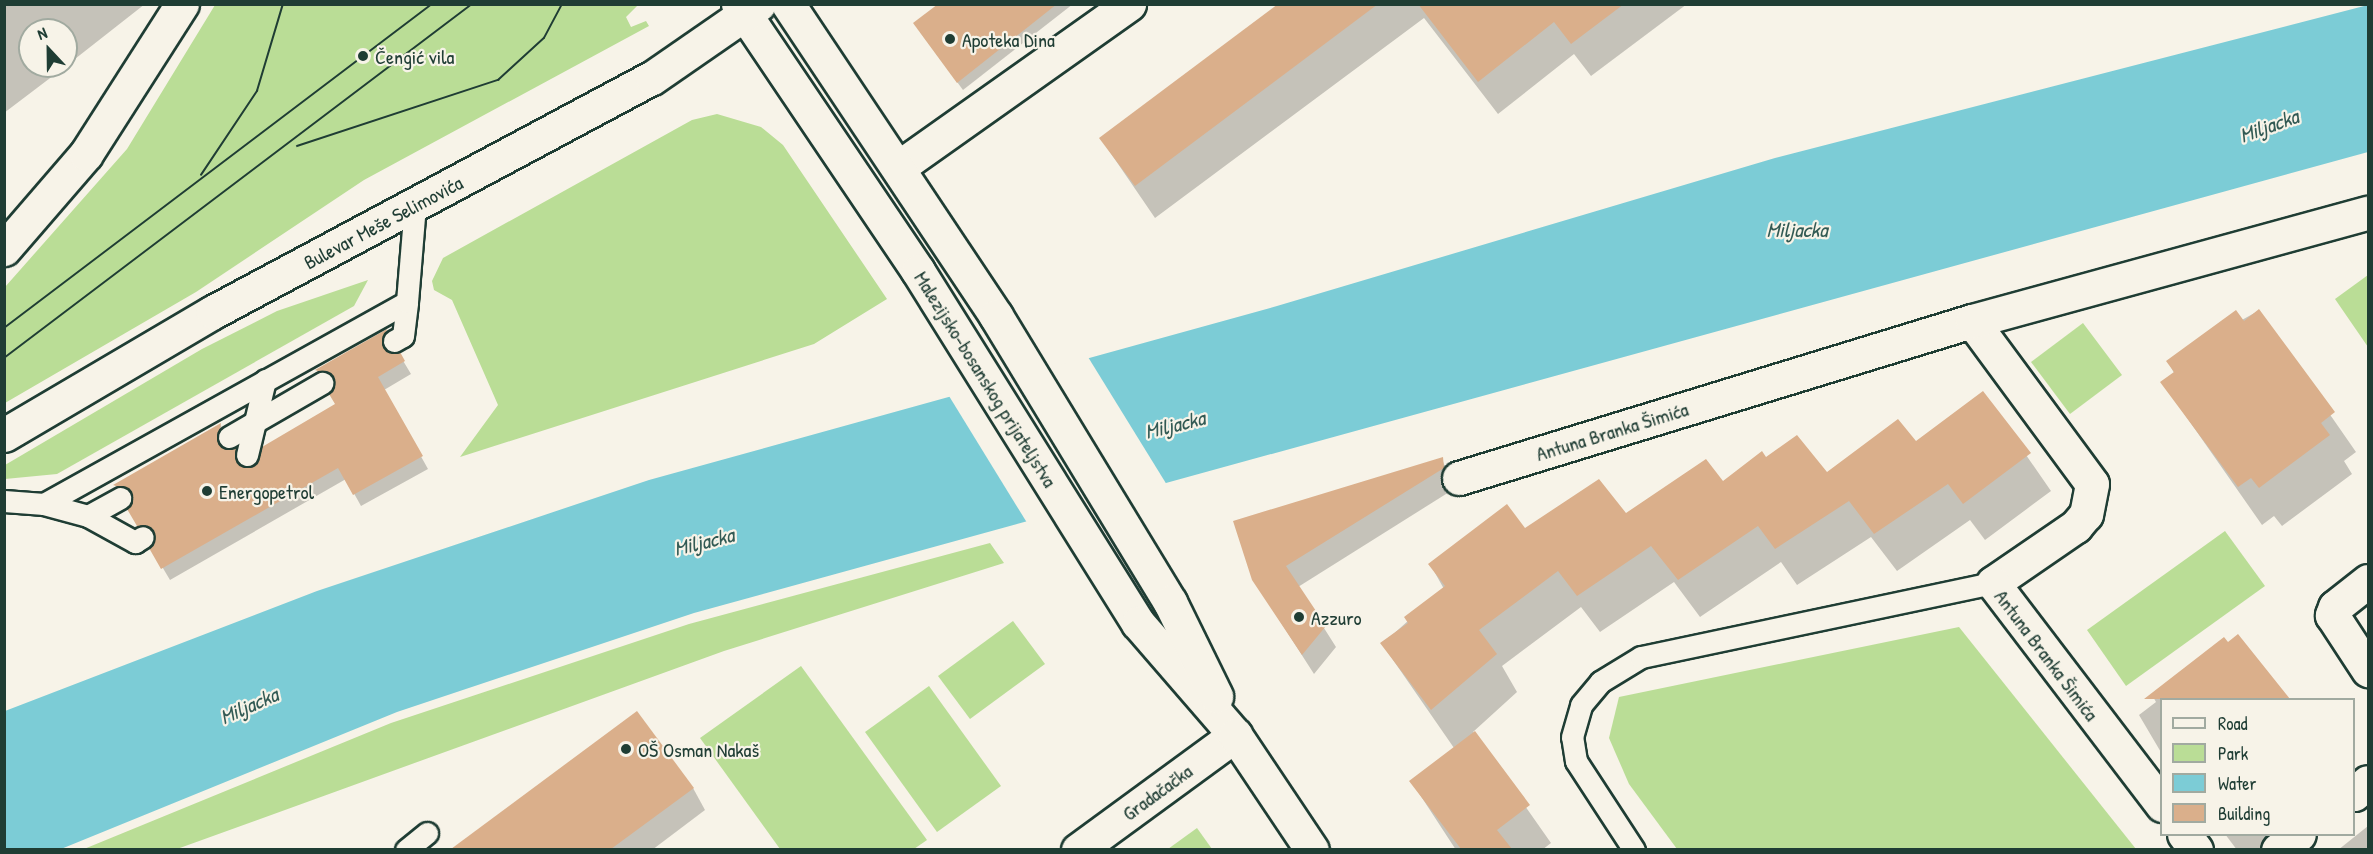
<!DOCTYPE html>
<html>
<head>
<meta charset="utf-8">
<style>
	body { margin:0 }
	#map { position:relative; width:2373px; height:854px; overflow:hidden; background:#f7f3e8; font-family:"Patrick Hand",sans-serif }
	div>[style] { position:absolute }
	.green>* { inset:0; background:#badd96 }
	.water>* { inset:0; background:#7cccd6 }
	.pier>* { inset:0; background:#f7f3e8 }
	.shadow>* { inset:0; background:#0003 }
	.building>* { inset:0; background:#daaf8b }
	.roads { filter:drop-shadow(2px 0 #1f3d34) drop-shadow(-2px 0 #1f3d34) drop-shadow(0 2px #1f3d34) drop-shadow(0 -2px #1f3d34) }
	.service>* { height:21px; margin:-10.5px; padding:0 10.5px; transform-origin:10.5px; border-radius:10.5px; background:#f7f3e8 }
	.minor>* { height:33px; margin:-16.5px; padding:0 16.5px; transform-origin:16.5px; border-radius:16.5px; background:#f7f3e8 }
	.tertiary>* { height:33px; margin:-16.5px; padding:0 16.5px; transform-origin:16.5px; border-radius:16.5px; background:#f7f3e8 }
	.secondary>* { height:33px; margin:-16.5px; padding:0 16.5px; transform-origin:16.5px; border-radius:16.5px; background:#f7f3e8 }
	.tram>* { height:1.5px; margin:-0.75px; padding:0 0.75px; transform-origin:0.75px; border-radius:0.75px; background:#1f3d34 }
	.dots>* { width:16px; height:16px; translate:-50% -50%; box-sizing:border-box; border:3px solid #f7f3e8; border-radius:50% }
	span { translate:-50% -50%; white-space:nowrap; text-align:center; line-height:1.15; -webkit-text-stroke:4.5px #f7f3e8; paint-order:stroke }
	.poi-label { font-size:20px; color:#1f3d34 }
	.left { translate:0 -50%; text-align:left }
	.street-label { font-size:20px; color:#1f3d34 }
	.water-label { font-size:21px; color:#325a54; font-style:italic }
	.frame { position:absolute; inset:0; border:6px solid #1f3d34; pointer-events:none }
	.legend { position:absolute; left:2160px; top:698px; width:195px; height:138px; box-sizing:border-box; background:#f7f3e8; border:2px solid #a1aaa0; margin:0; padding:8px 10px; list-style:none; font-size:18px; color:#1f3d34 }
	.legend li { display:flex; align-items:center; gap:12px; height:30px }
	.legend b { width:30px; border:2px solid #a1aaa0 }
	.north { position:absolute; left:18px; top:18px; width:60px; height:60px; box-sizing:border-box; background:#f7f3e8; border:2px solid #a1aaa0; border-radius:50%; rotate:338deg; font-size:16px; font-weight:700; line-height:24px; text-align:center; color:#1f3d34 }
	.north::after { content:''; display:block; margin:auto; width:21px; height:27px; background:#1f3d34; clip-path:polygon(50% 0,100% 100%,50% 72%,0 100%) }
</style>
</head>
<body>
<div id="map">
	<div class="green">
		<i style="clip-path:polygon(215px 5px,638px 5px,626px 17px,631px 27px,646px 21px,649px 26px,364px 180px,196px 292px,5px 403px,5px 287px,127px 149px)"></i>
		<i style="clip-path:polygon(717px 114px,761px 127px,783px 145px,887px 299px,814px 344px,460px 457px,498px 405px,452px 300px,434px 290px,432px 281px,443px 258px,692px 120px)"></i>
		<i style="clip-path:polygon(2368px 275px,2368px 347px,2335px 299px)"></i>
		<i style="clip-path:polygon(368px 280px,354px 306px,57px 474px,5px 479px,5px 465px,202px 349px,277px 311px)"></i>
		<i style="clip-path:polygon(2083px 323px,2122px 375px,2070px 414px,2031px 362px)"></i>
		<i style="clip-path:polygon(2225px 531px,2265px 586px,2126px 686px,2087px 630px)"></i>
		<i style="clip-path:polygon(990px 543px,1004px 563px,724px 651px,177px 849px,84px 849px,391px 723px,689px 624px)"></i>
		<i style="clip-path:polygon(1013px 621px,1045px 664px,970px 719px,938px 676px)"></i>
		<i style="clip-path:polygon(1959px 627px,2136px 849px,1677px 849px,1629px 784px,1609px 738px,1619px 697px)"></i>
		<i style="clip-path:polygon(801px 666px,927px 840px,914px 849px,780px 849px,700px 738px)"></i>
		<i style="clip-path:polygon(929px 686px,1001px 786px,937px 832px,865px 732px)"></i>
		<i style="clip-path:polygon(1197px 828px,1212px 849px,1168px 849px)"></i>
	</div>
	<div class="water">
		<i style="clip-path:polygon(2368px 5px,2368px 152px,694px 613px,397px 712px,61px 849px,5px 850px,5px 711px,317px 591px,649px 480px,1277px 306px,1775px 158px)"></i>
	</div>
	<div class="pier">
		<i style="clip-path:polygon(1088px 357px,1167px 485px,1029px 526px,949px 396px)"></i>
	</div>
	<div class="shadow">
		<i style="clip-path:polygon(4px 4px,145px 4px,66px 66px,66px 30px,30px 30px,30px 66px,66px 66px,4px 113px)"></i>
		<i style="clip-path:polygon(941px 4px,1073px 4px,963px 90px,920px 32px)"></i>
		<i style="clip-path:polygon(1280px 4px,1687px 4px,1591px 76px,1574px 54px,1498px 114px,1424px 18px,1155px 218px,1101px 139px)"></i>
		<i style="clip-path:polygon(2258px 311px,2356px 452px,2344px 461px,2352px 474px,2282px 526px,2274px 516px,2262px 525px,2162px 382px,2174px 373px,2168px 361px)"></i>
		<i style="clip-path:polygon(386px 331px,391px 351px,399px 354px,411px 374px,384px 390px,428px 469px,361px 506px,346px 479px,170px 580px,151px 548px,153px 540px,145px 538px,128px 509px,130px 500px,115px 485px,221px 425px,226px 447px,235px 449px,242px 466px,252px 469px,337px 405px,332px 385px,317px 371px)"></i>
		<i style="clip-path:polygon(1983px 393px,2051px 491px,1985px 540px,1970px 520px,1897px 571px,1871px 537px,1797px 585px,1781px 562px,1700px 617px,1674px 582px,1600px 632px,1581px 607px,1502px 666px,1517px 692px,1473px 732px,1551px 843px,1542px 850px,1456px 850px,1411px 781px,1454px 748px,1382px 644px,1444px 589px,1430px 564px,1524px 530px,1625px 515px,1723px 483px,1766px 459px,1827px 474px,1916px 444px)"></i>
		<i style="clip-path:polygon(1442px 459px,1454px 489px,1298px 587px,1336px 647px,1314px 674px,1253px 579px)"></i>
		<i style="clip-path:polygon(2238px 636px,2288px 700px,2162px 700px,2162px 754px,2139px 715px,2156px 702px,2152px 695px)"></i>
		<i style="clip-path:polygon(693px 788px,705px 810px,652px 850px,475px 850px,469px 838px)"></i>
		<i style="clip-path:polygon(2368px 826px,2368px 850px,2338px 850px)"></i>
		<i style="clip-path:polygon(2225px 834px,2300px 834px,2281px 850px,2237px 850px)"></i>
	</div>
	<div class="building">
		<i style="clip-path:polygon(938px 4px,1057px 4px,957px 83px,913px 23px)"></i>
		<i style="clip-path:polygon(1278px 4px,1378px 4px,1135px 186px,1099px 138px)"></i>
		<i style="clip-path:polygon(1418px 4px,1624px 4px,1571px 44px,1554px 22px,1478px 82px)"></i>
		<i style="clip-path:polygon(2259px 309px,2335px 412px,2321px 423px,2330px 435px,2259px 488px,2251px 478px,2238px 487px,2160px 382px,2174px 372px,2166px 361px,2236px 310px,2244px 321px)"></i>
		<i style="clip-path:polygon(387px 329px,383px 348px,400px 352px,405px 361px,378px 377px,423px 456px,353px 495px,338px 468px,161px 569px,149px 548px,154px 531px,137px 526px,127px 509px,131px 491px,113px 485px,221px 423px,218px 444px,236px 448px,238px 464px,251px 467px,262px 447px,335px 404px,329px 394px,333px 376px,315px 370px)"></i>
		<i style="clip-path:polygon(1983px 391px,2031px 453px,1963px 504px,1948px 484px,1874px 534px,1849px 501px,1775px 549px,1758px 526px,1678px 580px,1651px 546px,1577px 596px,1558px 571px,1479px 630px,1497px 654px,1431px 710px,1380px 643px,1408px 623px,1404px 617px,1445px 586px,1428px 564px,1507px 504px,1525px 528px,1599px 479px,1626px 513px,1706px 459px,1723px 481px,1762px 451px,1766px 457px,1797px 435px,1827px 472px,1898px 419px,1916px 441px)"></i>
		<i style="clip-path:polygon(1443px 457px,1444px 468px,1286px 566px,1326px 626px,1302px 655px,1252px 580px,1233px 521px)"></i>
		<i style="clip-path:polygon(2238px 634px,2290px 699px,2144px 699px,2224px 637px,2228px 642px)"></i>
		<i style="clip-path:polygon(637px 711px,694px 788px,611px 849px,451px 849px)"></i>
		<i style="clip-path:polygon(1475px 731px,1530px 805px,1497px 830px,1512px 849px,1461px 849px,1409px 781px)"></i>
	</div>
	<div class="roads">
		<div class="service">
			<i style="left:394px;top:341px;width:10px;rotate:-29deg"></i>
			<i style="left:403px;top:336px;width:34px;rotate:-83deg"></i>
			<i style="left:229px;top:437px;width:108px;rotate:-30.1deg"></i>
			<i style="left:247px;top:455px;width:77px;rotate:-76.5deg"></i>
			<i style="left:4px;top:501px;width:40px;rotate:4.3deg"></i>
			<i style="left:44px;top:504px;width:415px;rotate:-29.1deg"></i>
			<i style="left:407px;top:302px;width:97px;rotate:-85.3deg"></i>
			<i style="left:44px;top:504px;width:46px;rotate:15.3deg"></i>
			<i style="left:88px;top:516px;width:37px;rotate:-29deg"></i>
			<i style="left:88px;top:516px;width:54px;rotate:29deg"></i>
			<i style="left:135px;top:542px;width:9px;rotate:-32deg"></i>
			<i style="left:406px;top:850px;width:27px;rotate:-39deg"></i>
			<i style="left:1634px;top:850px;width:106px;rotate:-123.1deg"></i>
			<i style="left:1576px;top:761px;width:24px;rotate:-99deg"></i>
			<i style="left:1572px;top:737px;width:33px;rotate:-74deg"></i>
			<i style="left:1581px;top:705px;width:30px;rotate:-50deg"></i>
			<i style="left:1600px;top:682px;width:48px;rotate:-31.4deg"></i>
			<i style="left:1641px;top:657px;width:360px;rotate:-11.9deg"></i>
		</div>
		<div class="minor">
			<i style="left:899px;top:167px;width:282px;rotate:-35.3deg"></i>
			<i style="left:1972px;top:321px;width:202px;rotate:53.6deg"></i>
			<i style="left:2092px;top:484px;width:31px;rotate:101deg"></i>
			<i style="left:2086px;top:514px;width:16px;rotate:130deg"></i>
			<i style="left:2076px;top:526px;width:101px;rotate:145.5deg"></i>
			<i style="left:1993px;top:583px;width:279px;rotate:52.7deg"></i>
			<i style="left:1459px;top:478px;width:536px;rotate:-17.02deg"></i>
			<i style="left:1972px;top:321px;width:410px;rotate:-15.3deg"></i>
			<i style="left:2368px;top:581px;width:42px;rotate:141.8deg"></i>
			<i style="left:2335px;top:607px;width:9px;rotate:111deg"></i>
			<i style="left:2332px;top:615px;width:66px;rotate:56.8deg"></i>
			<i style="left:2354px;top:794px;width:18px;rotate:-41deg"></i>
			<i style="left:2184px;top:834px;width:20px;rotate:53deg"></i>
			<i style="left:1078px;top:850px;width:195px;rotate:-36.2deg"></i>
			<i style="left:2278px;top:850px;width:26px;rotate:-37deg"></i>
		</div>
		<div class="tertiary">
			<i style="left:738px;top:4px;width:322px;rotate:56deg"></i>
			<i style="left:918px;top:271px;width:415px;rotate:58deg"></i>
			<i style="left:1138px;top:623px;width:148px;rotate:49.1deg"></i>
			<i style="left:1235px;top:735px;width:138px;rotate:56.2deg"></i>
			<i style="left:788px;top:4px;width:375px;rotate:56.3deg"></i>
			<i style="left:996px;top:316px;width:335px;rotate:58.7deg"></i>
			<i style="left:1170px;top:602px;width:105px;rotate:63.9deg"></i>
		</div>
		<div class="secondary">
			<i style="left:4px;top:249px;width:125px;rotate:-49.2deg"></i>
			<i style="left:86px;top:154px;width:178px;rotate:-57.4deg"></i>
			<i style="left:4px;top:435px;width:243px;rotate:-30.5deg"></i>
			<i style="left:213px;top:312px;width:497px;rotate:-28.1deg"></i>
			<i style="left:652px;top:78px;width:130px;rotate:-34.7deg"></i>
		</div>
	</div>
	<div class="tram">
		<i style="left:297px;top:146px;width:212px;rotate:-18.2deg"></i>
		<i style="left:498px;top:80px;width:62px;rotate:-42.4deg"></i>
		<i style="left:544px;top:38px;width:38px;rotate:-62deg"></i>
		<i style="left:201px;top:175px;width:101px;rotate:-56.3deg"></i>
		<i style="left:257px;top:91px;width:91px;rotate:-73.4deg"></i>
		<i style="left:4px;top:328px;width:537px;rotate:-37.13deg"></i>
		<i style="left:4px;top:358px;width:587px;rotate:-37.1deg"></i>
	</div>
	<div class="dots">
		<i style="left:950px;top:39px;background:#1f3d34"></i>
		<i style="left:363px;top:56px;background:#1f3d34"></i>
		<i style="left:207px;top:491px;background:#1f3d34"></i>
		<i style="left:1299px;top:617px;background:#1f3d34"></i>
		<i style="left:626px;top:749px;background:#1f3d34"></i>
	</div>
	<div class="poi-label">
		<span class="left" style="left:962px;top:39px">Apoteka Dina</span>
		<span class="left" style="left:375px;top:56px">Čengić vila</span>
		<span class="left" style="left:219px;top:491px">Energopetrol</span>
		<span class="left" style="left:1311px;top:617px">Azzuro</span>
		<span class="left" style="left:638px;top:749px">OŠ Osman Nakaš</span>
	</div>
	<div class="street-label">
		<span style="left:383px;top:222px;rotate:-28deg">Bulevar Meše Selimovića</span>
		<span style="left:986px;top:379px;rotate:58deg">Malezijsko-bosanskog prijateljstva</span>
		<span style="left:1612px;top:431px;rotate:-17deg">Antuna Branka Šimića</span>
		<span style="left:2047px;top:655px;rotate:53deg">Antuna Branka Šimića</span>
		<span style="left:1157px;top:792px;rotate:-36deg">Gradačačka</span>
	</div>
	<div class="water-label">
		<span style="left:2269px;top:126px;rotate:-20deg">Miljacka</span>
		<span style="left:1797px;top:230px">Miljacka</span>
		<span style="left:1175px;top:425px;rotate:-14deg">Miljacka</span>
		<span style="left:704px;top:542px;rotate:-14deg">Miljacka</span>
		<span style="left:249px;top:706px;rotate:-24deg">Miljacka</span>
	</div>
	<div class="frame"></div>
	<ul class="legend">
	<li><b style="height:8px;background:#f7f3e8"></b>Road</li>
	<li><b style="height:16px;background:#badd96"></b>Park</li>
	<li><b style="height:16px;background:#7cccd6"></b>Water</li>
	<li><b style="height:16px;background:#daaf8b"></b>Building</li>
	</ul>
	<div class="north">N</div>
</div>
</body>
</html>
